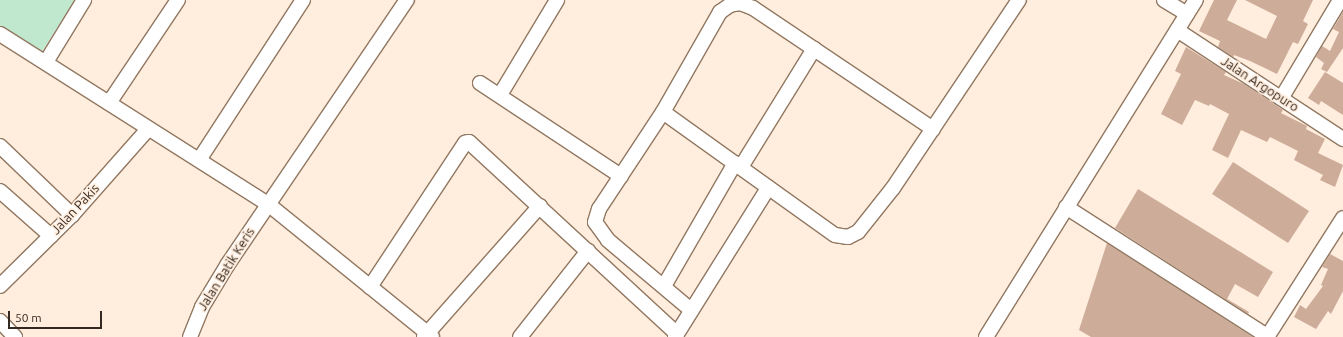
<!DOCTYPE html>
<html>
<head>
<meta charset="utf-8">
<style>
	body { margin:0 }
	#map { position:relative; width:1343px; height:337px; overflow:hidden; background:#ffedde; font-family:Ubuntu,sans-serif }
	div>[style] { position:absolute }
	.green>* { inset:0; background:#c0e8ce }
	.building>* { inset:0; background:#ceac9a }
	.roads { filter:drop-shadow(1px 0 #927861) drop-shadow(-1px 0 #927861) drop-shadow(0 1px #927861) drop-shadow(0 -1px #927861) }
	.minor>* { height:14px; margin:-7px; padding:0 7px; transform-origin:7px; border-radius:7px; background:#fff }
	span { translate:-50% -50%; white-space:nowrap; text-align:center; line-height:1.15; -webkit-text-stroke:3.5px #ffedde; paint-order:stroke }
	.street-label { font-size:13px; color:#342920 }
	.scale { position:absolute; left:8px; top:311px; width:94px; height:18px; box-sizing:border-box; border:2px solid #342920; border-top:0; padding-left:5px; font-size:12px; line-height:14px; white-space:nowrap; color:#342920; -webkit-text-stroke:3px #ffedde; paint-order:stroke }
</style>
</head>
<body>
<div id="map">
	<div class="green">
		<i style="clip-path:polygon(0 0,75px 0,41px 53px,0 28px)"></i>
	</div>
	<div class="building">
		<i style="clip-path:polygon(1214px 0,1237px 0,1227px 20px,1266px 39px,1277px 16px,1245px 0,1313px 0,1303px 21px,1308px 24px,1298px 44px,1293px 42px,1277px 74px,1250px 61px,1234px 55px,1233px 57px,1218px 47px,1220px 41px,1199px 31px)"></i>
		<i style="clip-path:polygon(1343px 12px,1343px 48px,1327px 72px,1321px 69px,1324px 63px,1316px 57px,1322px 46px,1330px 51px,1339px 32px,1333px 29px)"></i>
		<i style="clip-path:polygon(1186px 47px,1226px 72px,1224px 75px,1244px 84px,1283px 110px,1281px 113px,1307px 126px,1306px 129px,1325px 139px,1318px 153px,1343px 165px,1335px 187px,1320px 180px,1323px 175px,1294px 160px,1298px 151px,1270px 137px,1267px 142px,1241px 130px,1228px 158px,1212px 150px,1229px 114px,1210px 104px,1209px 106px,1195px 100px,1182px 125px,1161px 114px,1181px 74px,1175px 71px)"></i>
		<i style="clip-path:polygon(1325px 72px,1343px 83px,1343px 115px,1321px 101px,1319px 105px,1308px 98px)"></i>
		<i style="clip-path:polygon(1233px 162px,1309px 211px,1288px 243px,1212px 194px)"></i>
		<i style="clip-path:polygon(1138px 189px,1273px 272px,1258px 297px,1235px 284px,1227px 299px,1249px 312px,1248px 314px,1115px 228px)"></i>
		<i style="clip-path:polygon(1107px 243px,1253px 337px,1091px 337px,1079px 330px)"></i>
		<i style="clip-path:polygon(1330px 254px,1343px 261px,1343px 291px,1331px 314px,1328px 311px,1316px 329px,1294px 317px,1300px 305px,1306px 309px,1323px 286px,1321px 285px,1328px 269px,1322px 267px)"></i>
	</div>
	<div class="roads">
		<div class="minor">
			<i style="left:1164px;top:0;width:27px;rotate:31deg"></i>
			<i style="left:1177px;top:30px;width:199px;rotate:33.3deg"></i>
			<i style="left:0;top:34px;width:317px;rotate:32.4deg"></i>
			<i style="left:268px;top:204px;width:211px;rotate:39deg"></i>
			<i style="left:46px;top:62px;width:73px;rotate:-58.5deg"></i>
			<i style="left:480px;top:83px;width:169px;rotate:33.4deg"></i>
			<i style="left:500px;top:95px;width:111px;rotate:-59deg"></i>
			<i style="left:1282px;top:97px;width:113px;rotate:-59.1deg"></i>
			<i style="left:109px;top:103px;width:124px;rotate:-56.2deg"></i>
			<i style="left:663px;top:112px;width:211px;rotate:35.6deg"></i>
			<i style="left:835px;top:235px;width:13px;rotate:9deg"></i>
			<i style="left:848px;top:237px;width:11px;rotate:-27deg"></i>
			<i style="left:858px;top:232px;width:56px;rotate:-51.5deg"></i>
			<i style="left:893px;top:188px;width:226px;rotate:-56.2deg"></i>
			<i style="left:0;top:146px;width:100px;rotate:43.8deg"></i>
			<i style="left:199px;top:160px;width:191px;rotate:-57deg"></i>
			<i style="left:741px;top:167px;width:139px;rotate:-58.3deg"></i>
			<i style="left:0;top:191px;width:68px;rotate:41.4deg"></i>
			<i style="left:1066px;top:207px;width:239px;rotate:32.7deg"></i>
			<i style="left:0;top:286px;width:101px;rotate:-44.6deg"></i>
			<i style="left:72px;top:215px;width:115px;rotate:-48.5deg"></i>
			<i style="left:664px;top:286px;width:142px;rotate:-60deg"></i>
			<i style="left:370px;top:287px;width:173px;rotate:-56.6deg"></i>
			<i style="left:465px;top:143px;width:4px;rotate:-14deg"></i>
			<i style="left:469px;top:142px;width:283px;rotate:42.7deg"></i>
			<i style="left:691px;top:310px;width:109px;rotate:-139.9deg"></i>
			<i style="left:608px;top:240px;width:22px;rotate:-126deg"></i>
			<i style="left:595px;top:222px;width:14px;rotate:-73deg"></i>
			<i style="left:599px;top:209px;width:116px;rotate:-56.6deg"></i>
			<i style="left:663px;top:112px;width:115px;rotate:-60.3deg"></i>
			<i style="left:720px;top:12px;width:12px;rotate:-35deg"></i>
			<i style="left:730px;top:5px;width:10px;rotate:-11deg"></i>
			<i style="left:740px;top:3px;width:14px;rotate:21deg"></i>
			<i style="left:753px;top:8px;width:217px;rotate:33.9deg"></i>
			<i style="left:0;top:321px;width:22px;rotate:47deg"></i>
			<i style="left:190px;top:337px;width:32px;rotate:-68deg"></i>
			<i style="left:202px;top:307px;width:50px;rotate:-58.8deg"></i>
			<i style="left:228px;top:264px;width:319px;rotate:-55.9deg"></i>
			<i style="left:424px;top:337px;width:175px;rotate:-48.5deg"></i>
			<i style="left:520px;top:337px;width:110px;rotate:-51.7deg"></i>
			<i style="left:675px;top:337px;width:176px;rotate:-58deg"></i>
			<i style="left:986px;top:337px;width:397px;rotate:-58.1deg"></i>
			<i style="left:1267px;top:337px;width:141px;rotate:-57.4deg"></i>
		</div>
	</div>
	<div class="street-label">
		<span style="left:1260px;top:84px;rotate:33deg">Jalan Argopuro</span>
		<span style="left:75px;top:209px;rotate:-47deg">Jalan Pakis</span>
		<span style="left:226px;top:269px;rotate:-58deg">Jalan Batik Keris</span>
	</div>
	<div class="scale">50 m</div>
</div>
</body>
</html>
